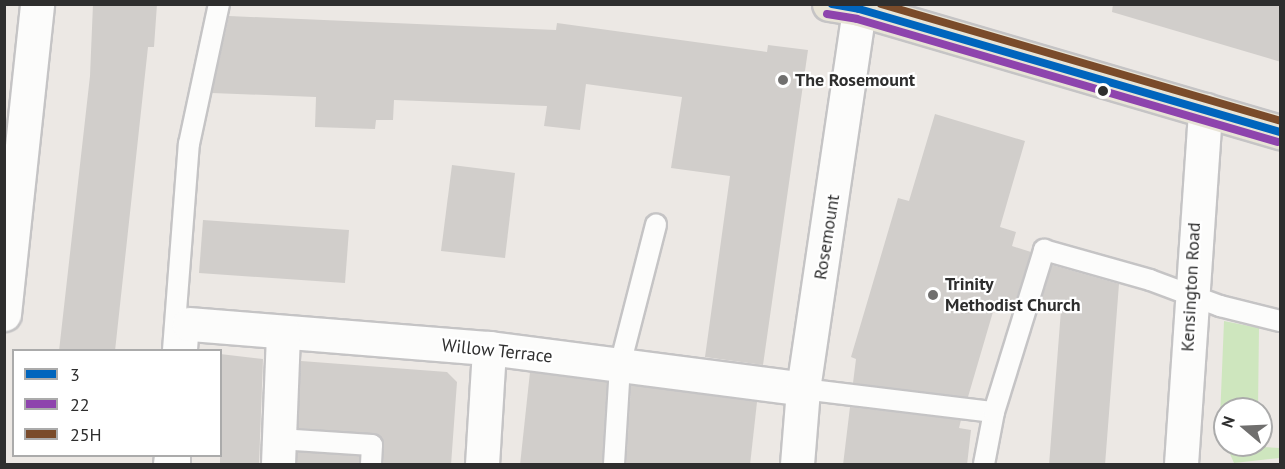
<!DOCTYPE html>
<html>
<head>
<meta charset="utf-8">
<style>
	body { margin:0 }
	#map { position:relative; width:1285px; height:469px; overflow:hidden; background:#ece8e4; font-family:"PT Sans",sans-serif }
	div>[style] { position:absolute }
	.green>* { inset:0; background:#cee6be }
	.building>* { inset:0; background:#d1cecb }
	.roads { filter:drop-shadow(2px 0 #c5c4c5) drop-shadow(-2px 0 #c5c4c5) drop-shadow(0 2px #c5c4c5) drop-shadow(0 -2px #c5c4c5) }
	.service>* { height:20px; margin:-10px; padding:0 10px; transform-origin:10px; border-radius:10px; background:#fcfcfb }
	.minor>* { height:33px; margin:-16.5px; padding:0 16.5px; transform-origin:16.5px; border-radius:16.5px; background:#fcfcfb }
	.secondary>* { height:33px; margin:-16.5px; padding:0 16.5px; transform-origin:16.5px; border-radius:16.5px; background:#fcfcfb }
	.primary>* { height:33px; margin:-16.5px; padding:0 16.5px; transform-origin:16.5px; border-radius:16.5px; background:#e8e4d6 }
	.bus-1>* { height:8px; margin:-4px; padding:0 4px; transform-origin:4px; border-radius:4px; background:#0065bd }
	.bus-2>* { height:8px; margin:-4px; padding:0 4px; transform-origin:4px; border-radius:4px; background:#8e44ad }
	.bus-3>* { height:8px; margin:-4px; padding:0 4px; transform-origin:4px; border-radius:4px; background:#7a4b2a }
	.dots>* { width:16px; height:16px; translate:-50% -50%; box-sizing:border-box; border:3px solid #fff; border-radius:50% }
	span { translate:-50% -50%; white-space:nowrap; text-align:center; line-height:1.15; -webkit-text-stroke:4.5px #fff; paint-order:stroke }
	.poi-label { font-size:18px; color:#2e2e2e; font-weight:700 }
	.left { translate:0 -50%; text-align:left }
	.street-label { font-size:18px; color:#2e2e2e }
	.frame { position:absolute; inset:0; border:6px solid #2e2e2e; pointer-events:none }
	.legend { position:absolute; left:12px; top:349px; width:210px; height:108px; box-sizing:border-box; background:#fff; border:2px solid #ababab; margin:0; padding:8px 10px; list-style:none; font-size:18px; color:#2e2e2e }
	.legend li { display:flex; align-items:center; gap:12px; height:30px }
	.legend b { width:30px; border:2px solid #ababab }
	.north { position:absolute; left:1213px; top:397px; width:60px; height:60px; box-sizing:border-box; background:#fff; border:2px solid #ababab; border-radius:50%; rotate:289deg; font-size:16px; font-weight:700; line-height:24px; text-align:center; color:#2e2e2e }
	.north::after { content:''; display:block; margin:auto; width:21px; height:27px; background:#706f6e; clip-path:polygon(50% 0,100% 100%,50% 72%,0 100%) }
</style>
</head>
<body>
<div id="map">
	<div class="green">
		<i style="clip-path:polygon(1224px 321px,1259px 328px,1258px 409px,1225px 409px,1225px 441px,1220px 419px)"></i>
		<i style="clip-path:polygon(1226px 445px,1280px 448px,1280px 458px,1234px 463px)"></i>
	</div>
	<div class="building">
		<i style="clip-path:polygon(93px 4px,157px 4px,154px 47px,148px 47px,115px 351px,59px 351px,90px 76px)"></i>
		<i style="clip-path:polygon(1113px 4px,1281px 4px,1281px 62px,1112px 12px)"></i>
		<i style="clip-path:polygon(229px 16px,556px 30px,557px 23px,767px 52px,768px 45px,808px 50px,763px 365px,705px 357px,730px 176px,671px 168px,682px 97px,586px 84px,580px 130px,544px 126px,547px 106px,394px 100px,393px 120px,376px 120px,375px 129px,315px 127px,316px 97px,212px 93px)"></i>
		<i style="clip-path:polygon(935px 114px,1025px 141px,1000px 227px,1016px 232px,1012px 246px,1031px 252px,1014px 306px,995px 305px,968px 397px,853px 383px,856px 359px,851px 357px,898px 198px,909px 201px)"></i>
		<i style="clip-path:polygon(452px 165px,515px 173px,505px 258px,441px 251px)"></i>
		<i style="clip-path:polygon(203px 220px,349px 230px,345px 283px,199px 273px)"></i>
		<i style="clip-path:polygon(1052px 265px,1119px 284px,1105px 465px,1049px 465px,1061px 310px,1039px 308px)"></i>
		<i style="clip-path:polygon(220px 354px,263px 359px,259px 465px,220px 465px)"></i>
		<i style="clip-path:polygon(301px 361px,447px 372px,457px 382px,451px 465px,383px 465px,384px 445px,378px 435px,298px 428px)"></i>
		<i style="clip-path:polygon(530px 372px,607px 382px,602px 465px,520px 465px)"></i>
		<i style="clip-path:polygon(631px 385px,757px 402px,750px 465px,626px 465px)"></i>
		<i style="clip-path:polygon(850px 407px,961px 420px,959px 428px,971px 430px,967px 465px,843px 465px)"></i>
		<i style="clip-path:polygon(297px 452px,359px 456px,359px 465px,297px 465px)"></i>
	</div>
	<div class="roads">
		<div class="service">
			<i style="left:173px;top:350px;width:207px;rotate:-85.6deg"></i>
			<i style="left:189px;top:144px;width:143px;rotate:-77.9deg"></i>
			<i style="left:187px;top:350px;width:26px;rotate:-86deg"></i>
			<i style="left:803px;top:389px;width:192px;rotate:6.9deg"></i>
			<i style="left:279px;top:439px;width:93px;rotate:3.7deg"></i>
			<i style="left:372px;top:445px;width:19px;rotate:93deg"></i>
			<i style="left:164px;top:464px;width:8px;rotate:-83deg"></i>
			<i style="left:180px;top:464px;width:8px;rotate:-90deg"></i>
			<i style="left:614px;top:464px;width:99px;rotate:-86.5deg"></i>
			<i style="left:620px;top:365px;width:145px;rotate:-75.6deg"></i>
			<i style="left:984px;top:464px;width:53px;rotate:-79.1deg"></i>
			<i style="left:994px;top:412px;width:170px;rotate:-72.8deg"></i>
			<i style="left:1044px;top:250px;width:110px;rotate:15.8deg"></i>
			<i style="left:1150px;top:280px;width:75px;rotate:20.4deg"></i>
			<i style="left:1220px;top:306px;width:62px;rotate:14deg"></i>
		</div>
		<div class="minor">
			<i style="left:4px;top:314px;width:312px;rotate:-83.9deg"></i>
			<i style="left:189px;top:324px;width:301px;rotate:4.6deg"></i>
			<i style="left:489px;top:348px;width:317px;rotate:7.4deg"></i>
			<i style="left:278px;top:464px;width:132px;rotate:-87.8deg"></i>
			<i style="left:482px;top:464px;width:116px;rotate:-86.5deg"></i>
			<i style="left:1181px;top:464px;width:355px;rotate:-86.1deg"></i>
		</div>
		<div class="secondary">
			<i style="left:797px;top:464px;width:75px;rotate:-85.4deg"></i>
			<i style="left:803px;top:389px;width:389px;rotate:-81.6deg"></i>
		</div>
		<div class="primary">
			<i style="left:829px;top:4px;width:30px;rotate:9deg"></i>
			<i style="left:859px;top:9px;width:439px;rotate:16.3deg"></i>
		</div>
	</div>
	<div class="bus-1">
		<i style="left:832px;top:4px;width:27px;rotate:10deg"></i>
		<i style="left:859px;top:9px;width:439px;rotate:16.3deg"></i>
	</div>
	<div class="bus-2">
		<i style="left:827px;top:14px;width:30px;rotate:9deg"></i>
		<i style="left:857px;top:19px;width:438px;rotate:16.3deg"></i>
	</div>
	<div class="bus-3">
		<i style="left:881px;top:4px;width:416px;rotate:16.3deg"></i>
	</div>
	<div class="dots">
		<i style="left:783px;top:80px;background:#706f6e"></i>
		<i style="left:1103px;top:91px;background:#2e2e2e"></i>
		<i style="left:933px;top:295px;background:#706f6e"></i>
	</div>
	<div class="poi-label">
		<span class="left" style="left:795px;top:80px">The Rosemount</span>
		<span class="left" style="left:945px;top:295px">Trinity<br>Methodist Church</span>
	</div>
	<div class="street-label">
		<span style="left:827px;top:237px;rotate:-81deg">Rosemount</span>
		<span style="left:1191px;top:287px;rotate:-87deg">Kensington Road</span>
		<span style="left:497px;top:351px;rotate:6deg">Willow Terrace</span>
	</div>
	<div class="frame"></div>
	<ul class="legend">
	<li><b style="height:8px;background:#0065bd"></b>3</li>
	<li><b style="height:8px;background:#8e44ad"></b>22</li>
	<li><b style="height:8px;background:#7a4b2a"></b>25H</li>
	</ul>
	<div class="north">N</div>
</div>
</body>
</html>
